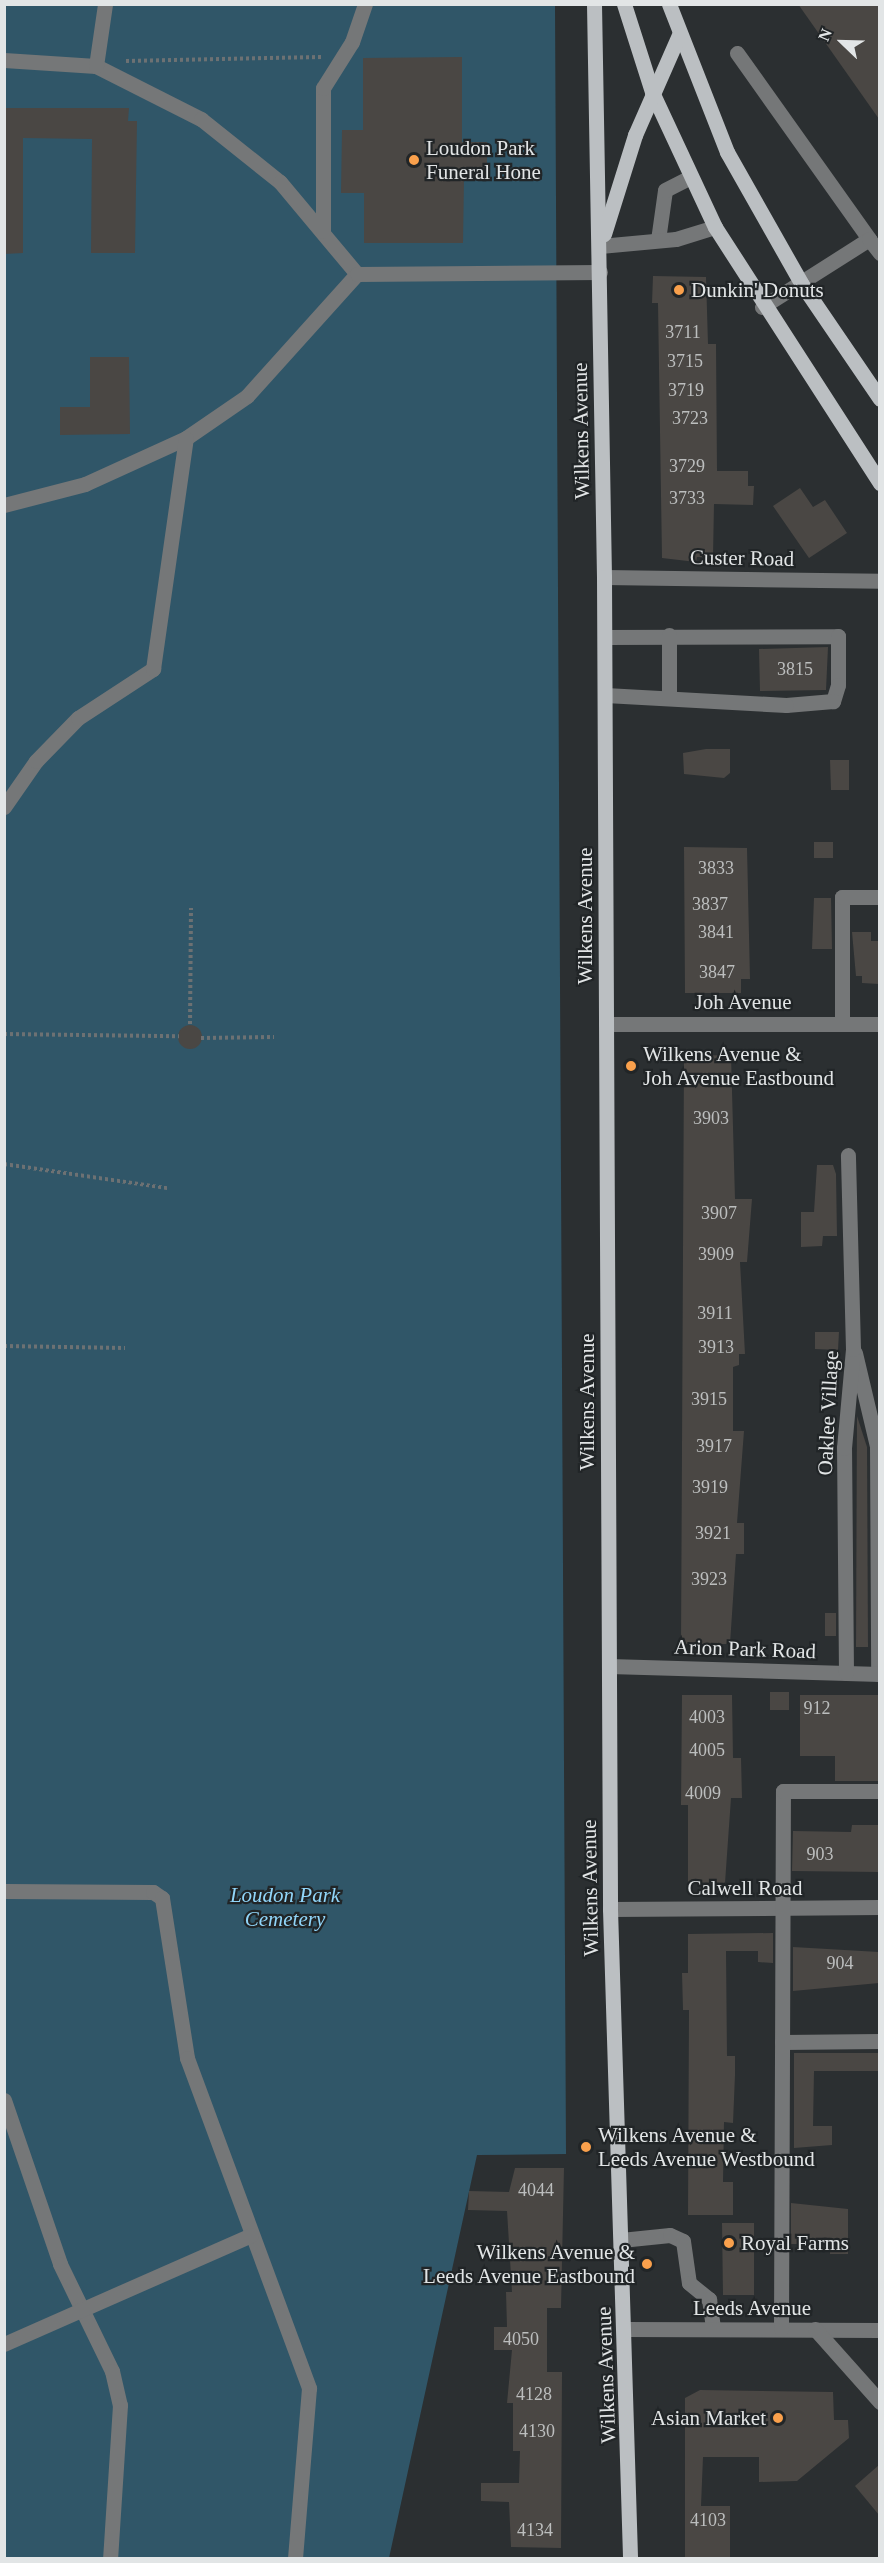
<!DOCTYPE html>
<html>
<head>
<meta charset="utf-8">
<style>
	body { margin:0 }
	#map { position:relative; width:884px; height:2563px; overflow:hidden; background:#2b2f31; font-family:Georgia,serif }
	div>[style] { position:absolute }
	.green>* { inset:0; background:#305668 }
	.building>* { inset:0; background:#4a4744 }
	.round { border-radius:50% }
	.path>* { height:4px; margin-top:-2px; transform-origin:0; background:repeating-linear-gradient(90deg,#6d7173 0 3px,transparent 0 6px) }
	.minor>* { height:15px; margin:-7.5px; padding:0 7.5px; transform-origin:7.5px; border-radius:7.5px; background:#757778 }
	.major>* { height:15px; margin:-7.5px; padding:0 7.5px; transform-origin:7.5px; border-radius:7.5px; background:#bbbfc2 }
	.dots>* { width:16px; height:16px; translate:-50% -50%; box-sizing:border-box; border:3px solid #212527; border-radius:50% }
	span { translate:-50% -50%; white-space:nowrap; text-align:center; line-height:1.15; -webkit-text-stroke:4.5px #212527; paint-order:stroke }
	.number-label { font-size:18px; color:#bcbebe }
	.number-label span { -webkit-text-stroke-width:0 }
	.poi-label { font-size:21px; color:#e2e5e6 }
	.left { translate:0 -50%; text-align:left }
	.right { translate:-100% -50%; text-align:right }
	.street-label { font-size:21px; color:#e2e5e6 }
	.park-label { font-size:21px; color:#91d6fa; font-style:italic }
	.frame { position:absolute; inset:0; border:6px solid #e2e5e6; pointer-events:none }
	.north { position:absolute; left:812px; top:12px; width:60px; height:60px; -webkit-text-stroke:4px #212527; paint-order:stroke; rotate:293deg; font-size:16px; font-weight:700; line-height:24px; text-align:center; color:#e2e5e6 }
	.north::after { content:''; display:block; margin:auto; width:21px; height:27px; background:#e2e5e6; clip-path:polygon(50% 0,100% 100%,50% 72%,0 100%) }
</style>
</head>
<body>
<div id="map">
	<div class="green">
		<i style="clip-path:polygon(5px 5px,555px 5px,566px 2154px,477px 2155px,389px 2558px,5px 2558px)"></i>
	</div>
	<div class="building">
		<i style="clip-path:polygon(798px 4px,879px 4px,879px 119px)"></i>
		<i style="clip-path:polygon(462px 57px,462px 142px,487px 142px,487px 179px,464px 179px,463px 243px,364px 243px,364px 193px,341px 193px,342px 130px,363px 130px,363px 58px)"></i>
		<i style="clip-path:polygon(4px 108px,129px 108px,128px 121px,137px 121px,135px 253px,91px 253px,92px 139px,23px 138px,23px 253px,4px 254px)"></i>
		<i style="clip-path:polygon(653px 276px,706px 277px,708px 344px,716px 344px,717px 471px,748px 471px,748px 486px,754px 486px,753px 505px,714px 504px,713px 557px,697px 557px,696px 562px,662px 558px,658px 303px,652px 303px)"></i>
		<i style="clip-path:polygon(90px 357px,129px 357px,130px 434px,60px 435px,60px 407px,90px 407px)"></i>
		<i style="clip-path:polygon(800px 488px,813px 507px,825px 500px,847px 533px,809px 558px,773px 506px)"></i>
		<i style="clip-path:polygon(828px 647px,826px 690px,760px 691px,759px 649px)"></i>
		<i style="clip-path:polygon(706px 749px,730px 749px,730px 773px,724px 778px,684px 774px,683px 753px)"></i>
		<i style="clip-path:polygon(830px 760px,849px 760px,849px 790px,831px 790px)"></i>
		<i style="clip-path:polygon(814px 842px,833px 842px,833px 858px,814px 858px)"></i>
		<i style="clip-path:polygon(684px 847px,747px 848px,750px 979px,741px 979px,741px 993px,685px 993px)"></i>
		<i style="clip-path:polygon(814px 898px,831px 898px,832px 949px,812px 949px)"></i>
		<i style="clip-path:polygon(852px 932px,871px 932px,871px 941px,879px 941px,879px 984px,862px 983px,862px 976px,856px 976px)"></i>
		<i class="round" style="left:178px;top:1025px;width:24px;height:24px"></i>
		<i style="clip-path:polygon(731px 1055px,735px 1199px,752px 1199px,747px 1262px,740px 1262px,745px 1354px,739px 1354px,739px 1365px,733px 1367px,733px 1431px,744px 1431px,737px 1523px,744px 1523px,744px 1554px,736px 1554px,730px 1644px,681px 1644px,684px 1056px)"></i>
		<i style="clip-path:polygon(817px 1165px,833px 1165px,836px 1174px,837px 1236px,823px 1236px,822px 1246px,801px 1247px,801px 1212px,814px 1212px)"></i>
		<i style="clip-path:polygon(815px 1332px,839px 1332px,838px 1350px,815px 1349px)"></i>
		<i style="clip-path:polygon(857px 1416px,867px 1447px,868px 1647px,856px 1647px)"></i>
		<i style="clip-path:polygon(825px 1613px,836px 1613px,836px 1636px,825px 1636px)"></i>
		<i style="clip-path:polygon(770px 1692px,789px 1692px,789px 1710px,770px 1710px)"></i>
		<i style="clip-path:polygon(682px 1695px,732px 1695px,733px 1758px,741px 1758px,742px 1798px,731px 1798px,725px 1883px,688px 1882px,688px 1805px,681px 1805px)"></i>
		<i style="clip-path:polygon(800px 1695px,879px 1695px,879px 1781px,835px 1781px,835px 1756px,800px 1756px)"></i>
		<i style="clip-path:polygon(852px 1825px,879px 1825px,879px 1872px,792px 1871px,793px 1831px,851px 1832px)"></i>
		<i style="clip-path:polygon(773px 1933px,773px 1963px,758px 1962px,758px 1951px,726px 1951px,727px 2056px,735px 2056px,735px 2075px,733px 2123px,724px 2122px,723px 2182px,733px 2182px,733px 2215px,688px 2215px,689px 2010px,683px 2010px,682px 1973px,688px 1973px,688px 1934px)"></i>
		<i style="clip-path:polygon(793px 1947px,879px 1952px,879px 1983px,793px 1991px)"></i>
		<i style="clip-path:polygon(794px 2053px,879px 2053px,879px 2071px,814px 2071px,813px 2126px,832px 2126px,832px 2145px,794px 2148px)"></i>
		<i style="clip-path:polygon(515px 2168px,564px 2168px,561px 2308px,547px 2308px,547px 2372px,562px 2372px,561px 2548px,511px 2547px,509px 2502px,481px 2501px,481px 2483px,519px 2483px,520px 2451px,513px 2451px,513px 2403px,507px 2403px,512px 2350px,494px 2350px,494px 2327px,507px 2327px,506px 2292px,512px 2292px,507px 2211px,468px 2210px,469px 2191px,509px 2192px)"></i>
		<i style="clip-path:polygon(791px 2203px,848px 2209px,848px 2254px,830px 2254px,830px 2244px,791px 2244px)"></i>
		<i style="clip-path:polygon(722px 2223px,754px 2223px,754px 2295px,723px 2295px)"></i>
		<i style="clip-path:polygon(700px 2390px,833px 2392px,834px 2420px,848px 2420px,849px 2438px,797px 2481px,759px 2482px,759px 2457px,703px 2457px,701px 2506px,730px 2506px,730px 2559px,685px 2559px,685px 2398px)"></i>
		<i style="clip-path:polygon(879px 2465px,879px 2515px,855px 2486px)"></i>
	</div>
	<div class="path">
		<i style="left:126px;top:61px;width:196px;rotate:-1.2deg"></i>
		<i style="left:190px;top:1024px;width:116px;rotate:-89.5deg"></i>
		<i style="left:4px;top:1034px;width:175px;rotate:0.7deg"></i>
		<i style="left:201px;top:1038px;width:73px;rotate:-0.8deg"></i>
		<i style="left:4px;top:1164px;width:165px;rotate:8.4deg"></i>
		<i style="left:4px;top:1346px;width:121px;rotate:0.9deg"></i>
	</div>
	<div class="minor">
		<i style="left:737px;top:53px;width:228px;rotate:54.6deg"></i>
		<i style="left:4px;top:60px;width:92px;rotate:3.7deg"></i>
		<i style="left:96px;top:66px;width:118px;rotate:26.8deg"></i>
		<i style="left:201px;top:119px;width:101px;rotate:38.6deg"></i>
		<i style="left:280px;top:182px;width:120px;rotate:50.1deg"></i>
		<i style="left:96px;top:66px;width:63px;rotate:-81.7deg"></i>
		<i style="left:323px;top:231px;width:143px;rotate:-90deg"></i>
		<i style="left:323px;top:88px;width:54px;rotate:-57.8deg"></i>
		<i style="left:352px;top:42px;width:40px;rotate:-71.1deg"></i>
		<i style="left:658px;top:240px;width:50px;rotate:-82deg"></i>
		<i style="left:665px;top:190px;width:27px;rotate:-27deg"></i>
		<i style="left:600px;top:246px;width:76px;rotate:-5.3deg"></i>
		<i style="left:676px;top:239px;width:41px;rotate:-17.1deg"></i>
		<i style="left:762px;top:307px;width:127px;rotate:-32.4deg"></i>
		<i style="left:869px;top:239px;width:18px;rotate:52deg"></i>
		<i style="left:4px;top:505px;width:84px;rotate:-14.5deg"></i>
		<i style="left:85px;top:484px;width:111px;rotate:-24.5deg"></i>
		<i style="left:186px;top:438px;width:74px;rotate:-34.5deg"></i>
		<i style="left:247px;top:396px;width:164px;rotate:-48deg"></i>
		<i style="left:357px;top:274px;width:243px;rotate:-0.5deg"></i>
		<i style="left:604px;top:577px;width:276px;rotate:0.8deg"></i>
		<i style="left:605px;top:637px;width:233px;rotate:-0.2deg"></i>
		<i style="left:838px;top:636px;width:49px;rotate:90deg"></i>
		<i style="left:838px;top:685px;width:17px;rotate:107deg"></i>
		<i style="left:833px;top:701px;width:47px;rotate:175.1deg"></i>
		<i style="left:786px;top:705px;width:181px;rotate:-176.8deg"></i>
		<i style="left:669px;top:697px;width:62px;rotate:-90deg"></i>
		<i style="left:4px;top:807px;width:56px;rotate:-55.2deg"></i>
		<i style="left:36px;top:761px;width:60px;rotate:-45.7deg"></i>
		<i style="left:78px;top:718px;width:90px;rotate:-33.2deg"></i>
		<i style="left:153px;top:669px;width:233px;rotate:-81.9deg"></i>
		<i style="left:842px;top:1023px;width:126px;rotate:-90deg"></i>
		<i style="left:842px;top:897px;width:38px"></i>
		<i style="left:606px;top:1024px;width:274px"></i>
		<i style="left:855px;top:1353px;width:96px;rotate:76.7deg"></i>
		<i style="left:877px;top:1446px;width:228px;rotate:89.7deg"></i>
		<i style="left:609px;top:1666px;width:271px;rotate:1.7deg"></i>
		<i style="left:846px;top:1673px;width:225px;rotate:-90.5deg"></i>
		<i style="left:844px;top:1448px;width:99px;rotate:-84.8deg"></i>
		<i style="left:853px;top:1349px;width:194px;rotate:-91.5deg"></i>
		<i style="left:4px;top:1891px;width:149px;rotate:0.4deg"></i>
		<i style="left:153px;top:1892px;width:11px;rotate:34deg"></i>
		<i style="left:162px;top:1898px;width:162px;rotate:81.1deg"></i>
		<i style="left:187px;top:2058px;width:352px;rotate:69.7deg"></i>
		<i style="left:309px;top:2388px;width:171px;rotate:94.7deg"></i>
		<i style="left:610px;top:1909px;width:270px;rotate:-0.4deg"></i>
		<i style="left:782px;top:2042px;width:98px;rotate:-0.6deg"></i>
		<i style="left:4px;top:2100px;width:173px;rotate:71.1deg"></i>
		<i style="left:60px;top:2264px;width:119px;rotate:64.1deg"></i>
		<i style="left:112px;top:2371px;width:35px;rotate:77deg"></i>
		<i style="left:120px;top:2405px;width:153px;rotate:93.7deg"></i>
		<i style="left:621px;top:2240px;width:49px;rotate:-5.8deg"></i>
		<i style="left:670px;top:2235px;width:14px;rotate:25deg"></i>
		<i style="left:683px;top:2241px;width:42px;rotate:81.9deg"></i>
		<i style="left:689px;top:2283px;width:26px;rotate:39deg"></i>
		<i style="left:709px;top:2299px;width:30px;rotate:82deg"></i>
		<i style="left:625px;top:2329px;width:255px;rotate:0.2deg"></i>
		<i style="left:781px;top:2329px;width:538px;rotate:-89.79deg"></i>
		<i style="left:783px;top:1791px;width:97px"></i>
		<i style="left:815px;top:2329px;width:98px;rotate:48.3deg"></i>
		<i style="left:4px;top:2344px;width:270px;rotate:-23.8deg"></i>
	</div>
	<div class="major">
		<i style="left:594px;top:4px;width:573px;rotate:89deg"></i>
		<i style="left:604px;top:577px;width:1332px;rotate:89.74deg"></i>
		<i style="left:610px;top:1909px;width:649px;rotate:88.23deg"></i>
		<i style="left:624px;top:4px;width:92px;rotate:72.3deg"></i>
		<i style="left:652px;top:92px;width:149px;rotate:65deg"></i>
		<i style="left:715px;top:227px;width:305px;rotate:57.2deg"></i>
		<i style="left:669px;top:4px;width:159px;rotate:68.6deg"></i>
		<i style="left:727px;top:152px;width:150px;rotate:60.5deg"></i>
		<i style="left:801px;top:283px;width:140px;rotate:55.7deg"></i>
		<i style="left:604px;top:234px;width:104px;rotate:-72.6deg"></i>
		<i style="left:635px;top:135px;width:109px;rotate:-66.3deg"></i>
	</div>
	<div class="dots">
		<i style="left:414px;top:160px;background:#f9a04c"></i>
		<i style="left:679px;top:290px;background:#f9a04c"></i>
		<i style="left:631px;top:1066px;background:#f9a04c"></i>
		<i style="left:586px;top:2147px;background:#f9a04c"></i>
		<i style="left:729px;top:2243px;background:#f9a04c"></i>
		<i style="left:647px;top:2264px;background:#f9a04c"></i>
		<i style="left:778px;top:2418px;background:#f9a04c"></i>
	</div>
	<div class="number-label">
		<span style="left:683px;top:332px">3711</span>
		<span style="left:685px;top:361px">3715</span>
		<span style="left:686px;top:390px">3719</span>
		<span style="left:690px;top:418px">3723</span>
		<span style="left:687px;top:466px">3729</span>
		<span style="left:687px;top:498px">3733</span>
		<span style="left:795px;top:669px">3815</span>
		<span style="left:716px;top:868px">3833</span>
		<span style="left:710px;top:904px">3837</span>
		<span style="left:716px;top:932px">3841</span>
		<span style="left:717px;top:972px">3847</span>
		<span style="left:711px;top:1118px">3903</span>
		<span style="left:719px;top:1213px">3907</span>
		<span style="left:716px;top:1254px">3909</span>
		<span style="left:715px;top:1313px">3911</span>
		<span style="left:716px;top:1347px">3913</span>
		<span style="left:709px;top:1399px">3915</span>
		<span style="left:714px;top:1446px">3917</span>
		<span style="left:710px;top:1487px">3919</span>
		<span style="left:713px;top:1533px">3921</span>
		<span style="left:709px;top:1579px">3923</span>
		<span style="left:817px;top:1708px">912</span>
		<span style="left:707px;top:1717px">4003</span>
		<span style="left:707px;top:1750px">4005</span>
		<span style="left:703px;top:1793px">4009</span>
		<span style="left:820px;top:1854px">903</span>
		<span style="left:840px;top:1963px">904</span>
		<span style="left:536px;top:2190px">4044</span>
		<span style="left:521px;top:2339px">4050</span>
		<span style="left:534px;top:2394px">4128</span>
		<span style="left:537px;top:2431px">4130</span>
		<span style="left:708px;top:2520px">4103</span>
		<span style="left:535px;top:2530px">4134</span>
	</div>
	<div class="poi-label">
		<span class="left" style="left:426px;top:160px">Loudon Park<br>Funeral Hone</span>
		<span class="left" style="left:691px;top:290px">Dunkin' Donuts</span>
		<span class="left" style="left:643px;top:1066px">Wilkens Avenue &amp;<br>Joh Avenue Eastbound</span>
		<span class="left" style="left:598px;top:2147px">Wilkens Avenue &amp;<br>Leeds Avenue Westbound</span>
		<span class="left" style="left:741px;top:2243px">Royal Farms</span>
		<span class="right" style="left:635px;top:2264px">Wilkens Avenue &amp;<br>Leeds Avenue Eastbound</span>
		<span class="right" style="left:766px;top:2418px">Asian Market</span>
	</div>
	<div class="street-label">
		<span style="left:581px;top:431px;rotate:-91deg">Wilkens Avenue</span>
		<span style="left:742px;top:558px;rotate:1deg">Custer Road</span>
		<span style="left:585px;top:916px;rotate:-90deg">Wilkens Avenue</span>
		<span style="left:743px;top:1002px">Joh Avenue</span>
		<span style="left:587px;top:1402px;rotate:-90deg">Wilkens Avenue</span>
		<span style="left:828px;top:1413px;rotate:-87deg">Oaklee Village</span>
		<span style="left:745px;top:1649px;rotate:2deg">Arion Park Road</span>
		<span style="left:590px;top:1888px;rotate:-91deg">Wilkens Avenue</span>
		<span style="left:745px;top:1888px">Calwell Road</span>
		<span style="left:752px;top:2308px">Leeds Avenue</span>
		<span style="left:606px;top:2375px;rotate:-92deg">Wilkens Avenue</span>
	</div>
	<div class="park-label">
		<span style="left:285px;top:1907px">Loudon Park<br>Cemetery</span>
	</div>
	<div class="frame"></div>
	<div class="north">N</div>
</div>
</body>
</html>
